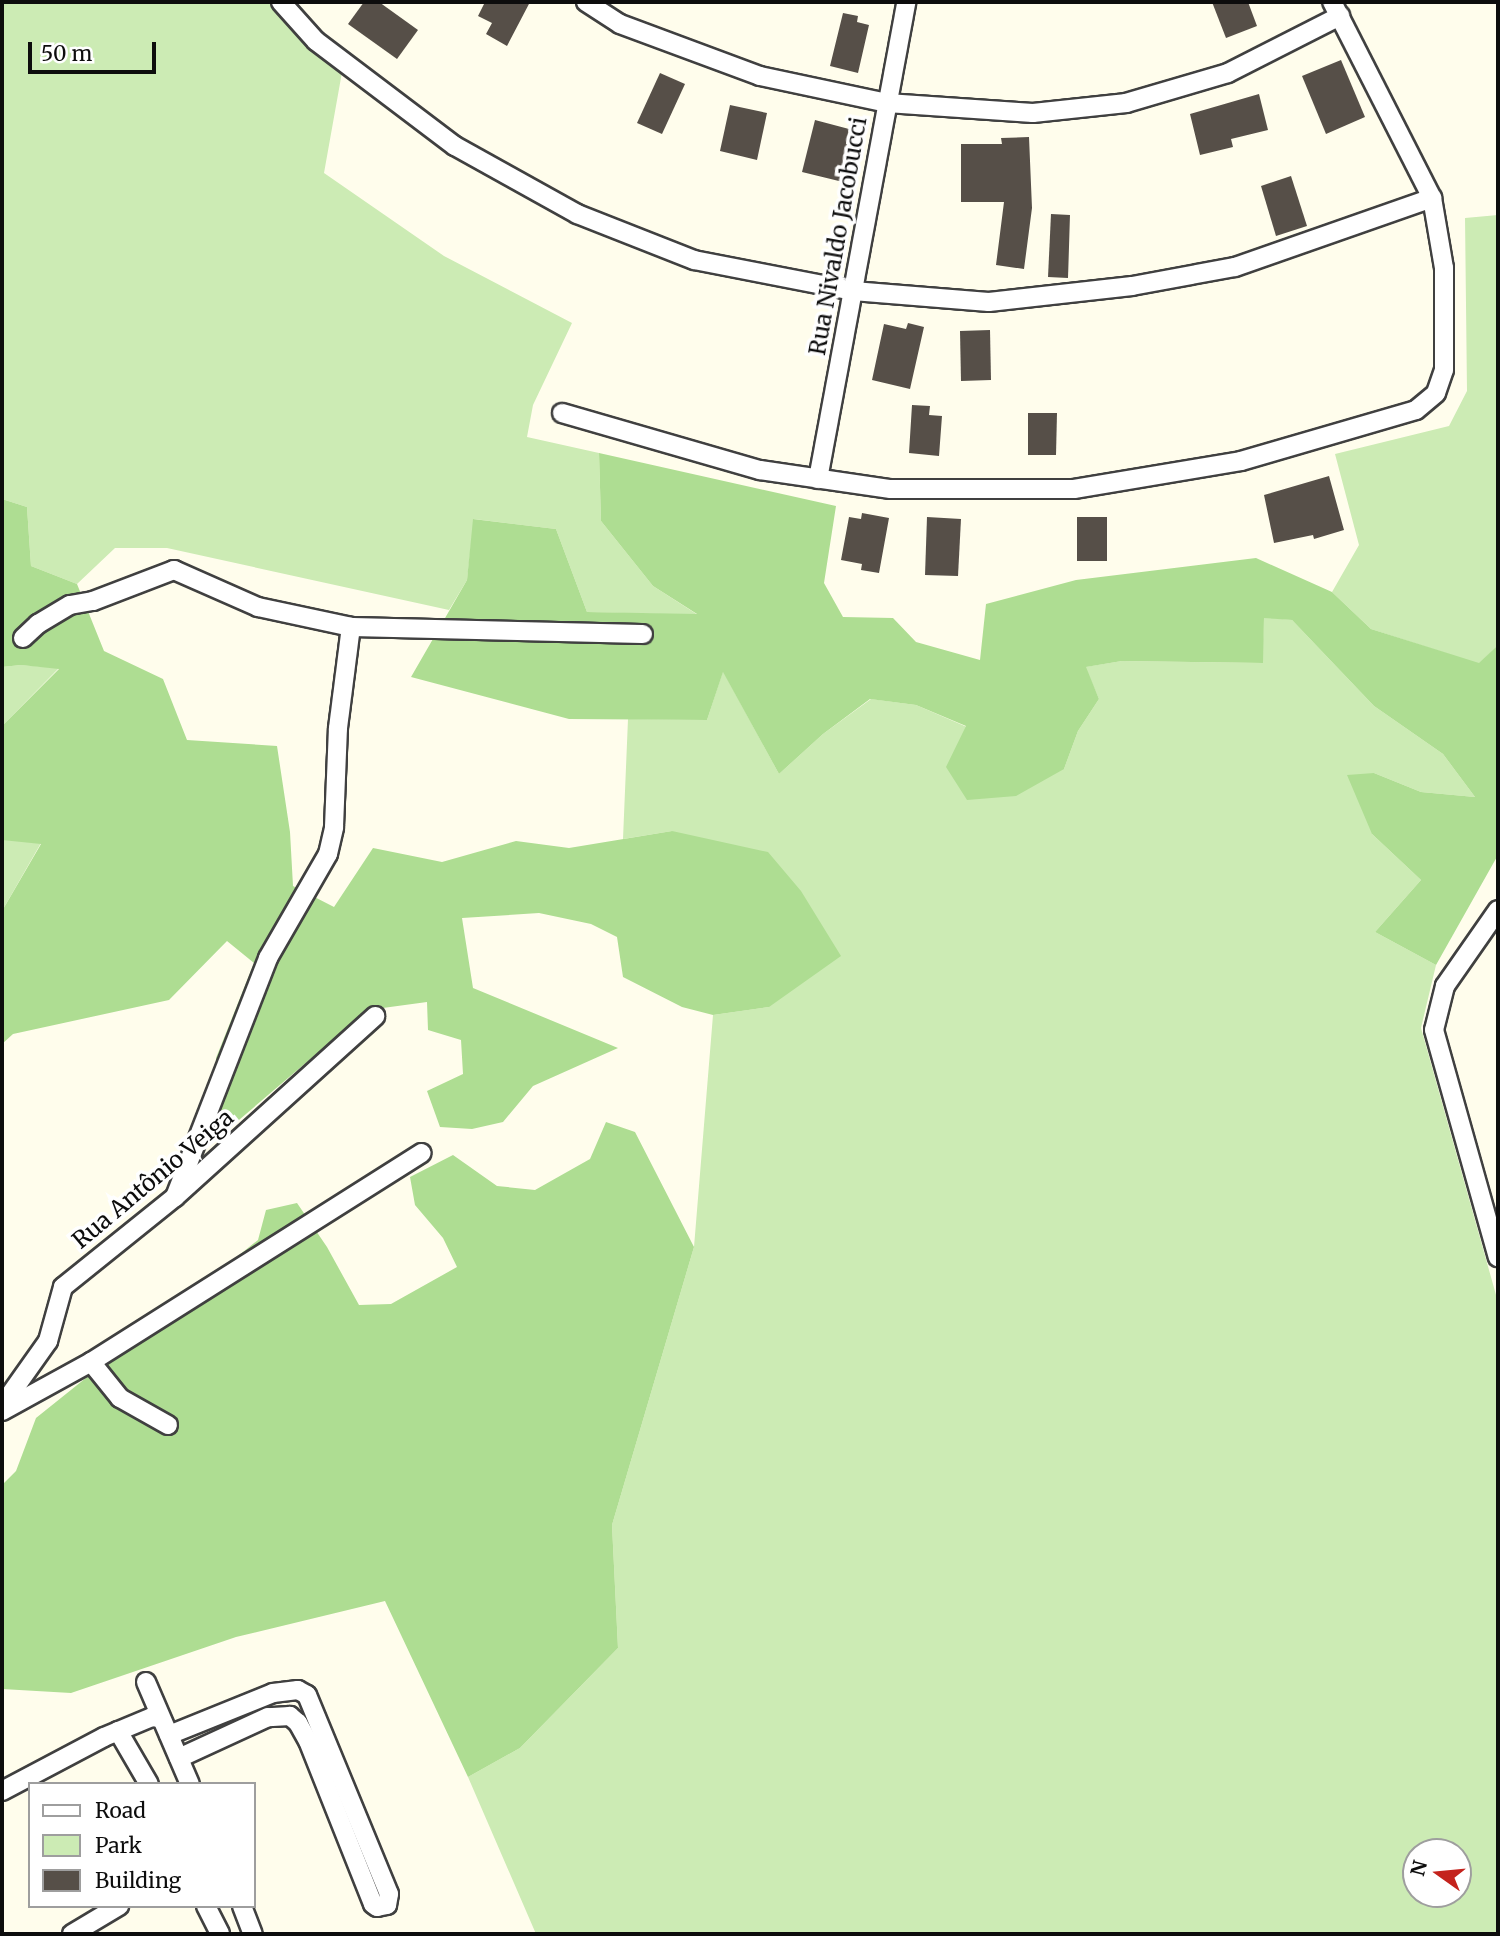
<!DOCTYPE html>
<html>
<head>
<meta charset="utf-8">
<style>
	body { margin:0 }
	#map { position:relative; width:1500px; height:1936px; overflow:hidden; background:#fffdec; font-family:Merriweather,serif }
	div>[style] { position:absolute }
	.green>* { inset:0; background:#ccebb4 }
	.forest>* { inset:0; background:#aedd92 }
	.building>* { inset:0; background:#564f48 }
	.roads { filter:drop-shadow(2px 0 #404040) drop-shadow(-2px 0 #404040) drop-shadow(0 2px #404040) drop-shadow(0 -2px #404040) }
	.minor>* { height:18px; margin:-9px; padding:0 9px; transform-origin:9px; border-radius:9px; background:#fff }
	span { translate:-50% -50%; white-space:nowrap; text-align:center; line-height:1.15; -webkit-text-stroke:7px #fff; paint-order:stroke }
	.street-label { font-size:23px; color:#0d0d0d }
	.frame { position:absolute; inset:0; border:4px solid #0d0d0d; pointer-events:none }
	.legend { position:absolute; left:28px; top:1782px; width:228px; height:126px; box-sizing:border-box; background:#fff; border:2px solid #9e9e9e; margin:0; padding:9px 12px; list-style:none; font-size:21px; color:#0d0d0d }
	.legend li { display:flex; align-items:center; gap:14px; height:35px }
	.legend b { width:35px; border:2px solid #9e9e9e }
	.north { position:absolute; left:1402px; top:1838px; width:70px; height:70px; box-sizing:border-box; background:#fff; border:2px solid #9e9e9e; border-radius:50%; rotate:285deg; font-size:19px; font-weight:700; line-height:28px; text-align:center; color:#0d0d0d }
	.north::after { content:''; display:block; margin:auto; width:24px; height:32px; background:#c4231d; clip-path:polygon(50% 0,100% 100%,50% 72%,0 100%) }
	.scale { position:absolute; left:28px; top:42px; width:128px; height:32px; box-sizing:border-box; border:4px solid #0d0d0d; border-top:0; padding-left:9px; font-size:21px; line-height:24px; white-space:nowrap; color:#0d0d0d; -webkit-text-stroke:5px #fff; paint-order:stroke }
</style>
</head>
<body>
<div id="map">
	<div class="green">
		<i style="clip-path:polygon(2px 2px,286px 2px,344px 61px,324px 173px,444px 256px,572px 323px,533px 405px,527px 437px,599px 453px,601px 521px,653px 586px,698px 615px,587px 612px,556px 529px,474px 519px,467px 580px,449px 610px,167px 548px,115px 548px,77px 584px,31px 566px,27px 507px,2px 499px)"></i>
		<i style="clip-path:polygon(1498px 215px,1498px 645px,1479px 664px,1371px 629px,1332px 592px,1359px 545px,1335px 454px,1449px 426px,1467px 391px,1465px 218px)"></i>
		<i style="clip-path:polygon(evenodd,1264px 617px,1292px 620px,1374px 706px,1443px 754px,1475px 797px,1421px 792px,1374px 773px,1372px 834px,1421px 880px,1375px 932px,1436px 965px,1421px 1028px,1498px 1302px,1498px 1934px,536px 1934px,468px 1777px,520px 1748px,618px 1648px,612px 1525px,694px 1247px,713px 1015px,769px 1007px,672px 831px,623px 839px,628px 719px,707px 720px,723px 671px,779px 774px,823px 734px,871px 699px,916px 705px,1064px 769px,1078px 731px,1099px 699px,1085px 667px,1122px 661px,1262px 663px,1264px 617px,1416px 1852px,1458px 1852px,1458px 1894px,1416px 1894px,1416px 1852px)"></i>
		<i style="clip-path:polygon(21px 665px,59px 668px,2px 726px,2px 667px)"></i>
		<i style="clip-path:polygon(5px 838px,41px 843px,2px 911px,2px 840px)"></i>
	</div>
	<div class="forest">
		<i style="clip-path:polygon(599px 453px,836px 506px,824px 583px,843px 617px,893px 618px,916px 642px,980px 660px,986px 604px,1076px 580px,1256px 558px,1332px 592px,1371px 629px,1479px 663px,1498px 645px,1498px 855px,1436px 965px,1375px 932px,1421px 880px,1372px 834px,1347px 775px,1374px 773px,1421px 792px,1475px 797px,1443px 754px,1374px 706px,1292px 620px,1264px 618px,1263px 663px,1122px 661px,1086px 667px,1099px 699px,1078px 731px,1064px 769px,1016px 796px,967px 800px,946px 767px,966px 726px,916px 705px,870px 699px,823px 734px,779px 774px,723px 672px,707px 720px,569px 719px,411px 677px,467px 580px,473px 519px,556px 529px,587px 612px,697px 614px,653px 586px,601px 521px)"></i>
		<i style="clip-path:polygon(2px 499px,27px 507px,31px 566px,77px 584px,104px 651px,163px 679px,187px 740px,277px 746px,290px 832px,293px 886px,334px 907px,373px 848px,442px 862px,516px 841px,569px 848px,672px 831px,768px 852px,801px 891px,841px 956px,769px 1007px,713px 1015px,682px 1007px,623px 977px,617px 937px,591px 924px,539px 913px,462px 918px,473px 988px,618px 1048px,533px 1086px,503px 1122px,472px 1129px,440px 1127px,427px 1091px,463px 1074px,461px 1040px,428px 1030px,427px 1002px,368px 1010px,213px 1142px,216px 1058px,254px 963px,227px 941px,169px 1000px,13px 1034px,2px 1044px,2px 911px,41px 844px,2px 840px,2px 726px,59px 669px,21px 665px,2px 667px)"></i>
		<i style="clip-path:polygon(606px 1122px,635px 1132px,694px 1247px,612px 1525px,618px 1648px,520px 1748px,468px 1777px,385px 1601px,236px 1637px,71px 1693px,2px 1689px,2px 1485px,16px 1471px,36px 1418px,258px 1240px,266px 1210px,297px 1203px,327px 1247px,359px 1305px,391px 1304px,457px 1267px,443px 1238px,415px 1205px,410px 1177px,453px 1155px,497px 1186px,535px 1190px,590px 1159px)"></i>
	</div>
	<div class="building">
		<i style="clip-path:polygon(364px 2px,379px 2px,418px 30px,397px 59px,348px 24px)"></i>
		<i style="clip-path:polygon(485px 2px,530px 2px,507px 46px,486px 34px,492px 23px,478px 16px)"></i>
		<i style="clip-path:polygon(1212px 2px,1248px 2px,1257px 26px,1226px 38px)"></i>
		<i style="clip-path:polygon(843px 13px,858px 16px,857px 22px,869px 25px,858px 73px,830px 66px)"></i>
		<i style="clip-path:polygon(1341px 60px,1365px 117px,1326px 134px,1302px 76px)"></i>
		<i style="clip-path:polygon(660px 73px,685px 84px,662px 134px,637px 123px)"></i>
		<i style="clip-path:polygon(1259px 94px,1268px 130px,1231px 139px,1233px 147px,1200px 155px,1190px 114px)"></i>
		<i style="clip-path:polygon(730px 105px,767px 113px,757px 160px,720px 151px)"></i>
		<i style="clip-path:polygon(815px 120px,849px 129px,846px 144px,852px 146px,843px 182px,802px 172px)"></i>
		<i style="clip-path:polygon(1029px 137px,1032px 208px,1024px 269px,996px 265px,1004px 202px,961px 202px,961px 144px,1002px 144px,1001px 138px)"></i>
		<i style="clip-path:polygon(1291px 176px,1307px 226px,1276px 236px,1261px 186px)"></i>
		<i style="clip-path:polygon(1051px 214px,1070px 215px,1068px 278px,1048px 277px)"></i>
		<i style="clip-path:polygon(908px 323px,924px 327px,910px 389px,872px 380px,884px 324px,906px 329px)"></i>
		<i style="clip-path:polygon(990px 330px,991px 380px,961px 381px,960px 331px)"></i>
		<i style="clip-path:polygon(912px 405px,930px 406px,929px 415px,942px 416px,939px 456px,909px 453px)"></i>
		<i style="clip-path:polygon(1028px 413px,1057px 413px,1056px 455px,1028px 455px)"></i>
		<i style="clip-path:polygon(1329px 476px,1344px 530px,1314px 539px,1313px 535px,1274px 543px,1264px 495px)"></i>
		<i style="clip-path:polygon(862px 513px,889px 518px,879px 573px,861px 570px,862px 564px,841px 560px,849px 517px,861px 519px)"></i>
		<i style="clip-path:polygon(927px 517px,961px 519px,958px 576px,925px 575px)"></i>
		<i style="clip-path:polygon(1077px 517px,1107px 517px,1107px 561px,1077px 561px)"></i>
	</div>
	<div class="roads">
		<div class="minor">
			<i style="left:281px;top:2px;width:52px;rotate:48.1deg"></i>
			<i style="left:316px;top:41px;width:174px;rotate:37.1deg"></i>
			<i style="left:455px;top:146px;width:140px;rotate:29.1deg"></i>
			<i style="left:577px;top:214px;width:126px;rotate:21.5deg"></i>
			<i style="left:694px;top:260px;width:162px;rotate:11deg"></i>
			<i style="left:853px;top:291px;width:136px;rotate:4.6deg"></i>
			<i style="left:989px;top:302px;width:144px;rotate:-6.4deg"></i>
			<i style="left:1132px;top:286px;width:105px;rotate:-10.5deg"></i>
			<i style="left:1235px;top:267px;width:209px;rotate:-19.3deg"></i>
			<i style="left:586px;top:2px;width:40px;rotate:32.9deg"></i>
			<i style="left:620px;top:24px;width:149px;rotate:20.4deg"></i>
			<i style="left:760px;top:76px;width:130px;rotate:12deg"></i>
			<i style="left:887px;top:103px;width:146px;rotate:3.9deg"></i>
			<i style="left:1033px;top:113px;width:94px;rotate:-6.1deg"></i>
			<i style="left:1126px;top:103px;width:106px;rotate:-16.4deg"></i>
			<i style="left:1228px;top:73px;width:126px;rotate:-27deg"></i>
			<i style="left:562px;top:413px;width:206px;rotate:16.1deg"></i>
			<i style="left:760px;top:470px;width:132px;rotate:8.3deg"></i>
			<i style="left:891px;top:489px;width:183px"></i>
			<i style="left:1074px;top:489px;width:169px;rotate:-9.5deg"></i>
			<i style="left:1241px;top:461px;width:182px;rotate:-16.2deg"></i>
			<i style="left:1416px;top:410px;width:26px;rotate:-40deg"></i>
			<i style="left:1436px;top:393px;width:24px;rotate:-71deg"></i>
			<i style="left:1444px;top:370px;width:102px;rotate:-90deg"></i>
			<i style="left:1444px;top:268px;width:71px;rotate:-99.7deg"></i>
			<i style="left:1432px;top:198px;width:220px;rotate:-117deg"></i>
			<i style="left:818px;top:479px;width:485px;rotate:-79.5deg"></i>
			<i style="left:23px;top:638px;width:21px;rotate:-43deg"></i>
			<i style="left:38px;top:624px;width:37px;rotate:-31deg"></i>
			<i style="left:70px;top:605px;width:23px;rotate:-10deg"></i>
			<i style="left:93px;top:601px;width:87px;rotate:-20.9deg"></i>
			<i style="left:174px;top:570px;width:92px;rotate:23.8deg"></i>
			<i style="left:258px;top:607px;width:95px;rotate:12.1deg"></i>
			<i style="left:351px;top:627px;width:292px;rotate:1.4deg"></i>
			<i style="left:1498px;top:910px;width:93px;rotate:124.9deg"></i>
			<i style="left:1445px;top:986px;width:45px;rotate:104deg"></i>
			<i style="left:1434px;top:1030px;width:236px;rotate:74.3deg"></i>
			<i style="left:175px;top:1197px;width:256px;rotate:-68.7deg"></i>
			<i style="left:268px;top:958px;width:120px;rotate:-60deg"></i>
			<i style="left:328px;top:854px;width:28px;rotate:-77deg"></i>
			<i style="left:334px;top:827px;width:99px;rotate:-87.7deg"></i>
			<i style="left:338px;top:728px;width:102px;rotate:-82.7deg"></i>
			<i style="left:91px;top:1362px;width:46px;rotate:51.1deg"></i>
			<i style="left:120px;top:1398px;width:55px;rotate:29.4deg"></i>
			<i style="left:2px;top:1406px;width:80px;rotate:-54.7deg"></i>
			<i style="left:48px;top:1341px;width:56px;rotate:-74.5deg"></i>
			<i style="left:63px;top:1287px;width:144px;rotate:-38.8deg"></i>
			<i style="left:175px;top:1197px;width:270px;rotate:-42.1deg"></i>
			<i style="left:2px;top:1411px;width:102px;rotate:-28.8deg"></i>
			<i style="left:91px;top:1362px;width:391px;rotate:-32.3deg"></i>
			<i style="left:146px;top:1682px;width:111px;rotate:66.7deg"></i>
			<i style="left:118px;top:1731px;width:61px;rotate:59.7deg"></i>
			<i style="left:169px;top:1735px;width:112px;rotate:-22deg"></i>
			<i style="left:273px;top:1693px;width:25px;rotate:-7deg"></i>
			<i style="left:298px;top:1690px;width:10px;rotate:29deg"></i>
			<i style="left:307px;top:1695px;width:215px;rotate:67.6deg"></i>
			<i style="left:389px;top:1894px;width:11px;rotate:100deg"></i>
			<i style="left:387px;top:1905px;width:10px;rotate:169deg"></i>
			<i style="left:377px;top:1907px;width:5px;rotate:-143deg"></i>
			<i style="left:373px;top:1904px;width:175px;rotate:-111.7deg"></i>
			<i style="left:308px;top:1741px;width:21px;rotate:-119deg"></i>
			<i style="left:298px;top:1723px;width:11px;rotate:-139deg"></i>
			<i style="left:290px;top:1716px;width:22px;rotate:177deg"></i>
			<i style="left:268px;top:1717px;width:98px;rotate:155.3deg"></i>
			<i style="left:2px;top:1791px;width:115px;rotate:-27.9deg"></i>
			<i style="left:104px;top:1737px;width:52px;rotate:-22.6deg"></i>
			<i style="left:152px;top:1717px;width:8px;rotate:7deg"></i>
			<i style="left:206px;top:1906px;width:31px;rotate:63deg"></i>
			<i style="left:242px;top:1906px;width:30px;rotate:69deg"></i>
			<i style="left:72px;top:1934px;width:55px;rotate:-30.8deg"></i>
		</div>
	</div>
	<div class="street-label">
		<span style="left:838px;top:236px;rotate:-80deg">Rua Nivaldo Jacobucci</span>
		<span style="left:153px;top:1179px;rotate:-40deg">Rua Antônio Veiga</span>
	</div>
	<div class="frame"></div>
	<ul class="legend">
	<li><b style="height:9px;background:#fff"></b>Road</li>
	<li><b style="height:19px;background:#ccebb4"></b>Park</li>
	<li><b style="height:19px;background:#564f48"></b>Building</li>
	</ul>
	<div class="north">N</div>
	<div class="scale">50 m</div>
</div>
</body>
</html>
